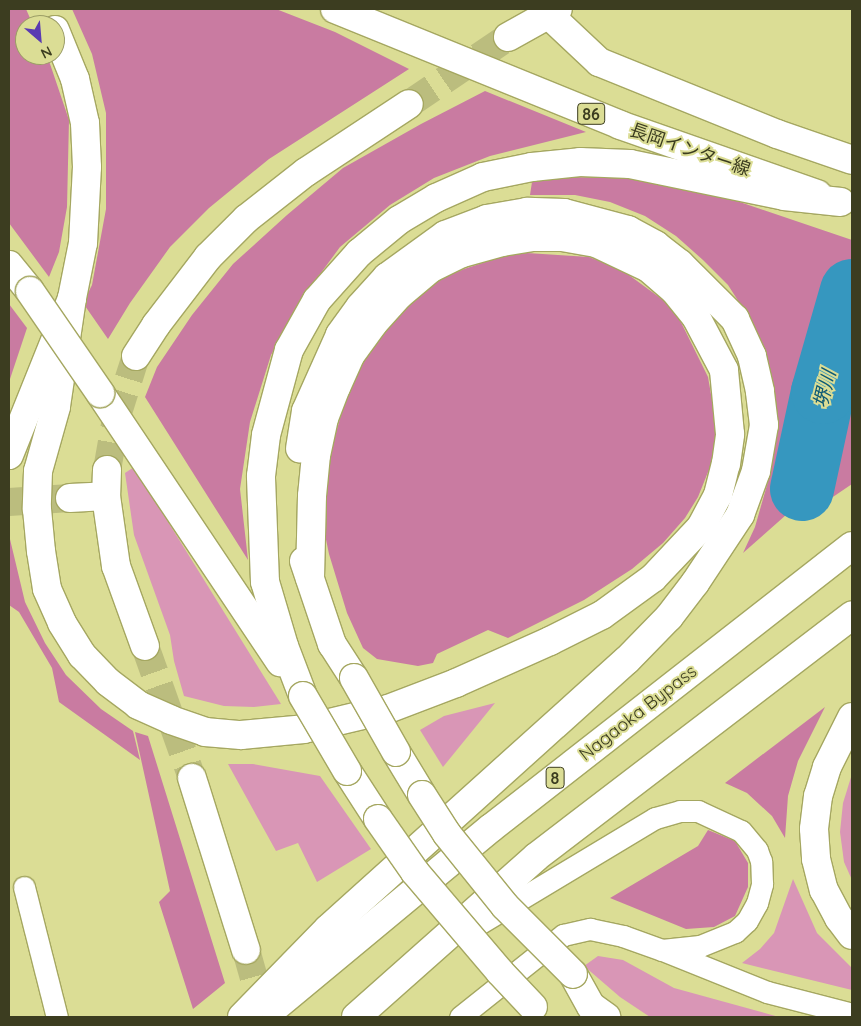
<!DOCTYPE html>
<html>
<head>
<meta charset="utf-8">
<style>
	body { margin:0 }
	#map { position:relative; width:861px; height:1026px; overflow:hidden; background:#dbdd95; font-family:Quicksand,"Noto Sans JP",sans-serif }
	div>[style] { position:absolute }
	.green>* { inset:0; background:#d996b6 }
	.forest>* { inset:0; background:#c97ba1 }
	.river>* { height:64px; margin:-32px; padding:0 32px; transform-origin:32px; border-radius:32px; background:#3697bf }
	.street-tunnel>* { height:28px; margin-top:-14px; transform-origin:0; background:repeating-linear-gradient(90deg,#bbbd7e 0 28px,transparent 0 42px) }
	.roads { filter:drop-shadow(1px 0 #a5a761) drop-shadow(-1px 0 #a5a761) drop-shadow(0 1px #a5a761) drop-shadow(0 -1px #a5a761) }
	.lane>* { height:21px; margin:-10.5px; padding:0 10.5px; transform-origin:10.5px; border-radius:10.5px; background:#fff }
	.street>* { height:28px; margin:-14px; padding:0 14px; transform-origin:14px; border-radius:14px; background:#fff }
	.secondary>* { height:28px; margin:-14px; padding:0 14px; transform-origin:14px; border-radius:14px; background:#fff }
	.primary>* { height:28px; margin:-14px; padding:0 14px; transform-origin:14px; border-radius:14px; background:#fff }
	.highway>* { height:28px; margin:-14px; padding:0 14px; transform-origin:14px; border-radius:14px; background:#fff }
	.bridges { filter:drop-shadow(1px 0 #a5a761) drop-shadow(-1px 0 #a5a761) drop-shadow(0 1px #a5a761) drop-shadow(0 -1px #a5a761) }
	.highway-bridge>* { height:28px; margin:-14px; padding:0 14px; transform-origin:14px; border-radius:14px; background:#fff }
	span { translate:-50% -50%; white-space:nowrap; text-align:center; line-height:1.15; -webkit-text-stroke:4px #dbdd95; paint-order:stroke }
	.shield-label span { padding:1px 4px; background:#dbdd95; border:1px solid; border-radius:4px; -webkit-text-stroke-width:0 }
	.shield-label { font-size:16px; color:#3c3d20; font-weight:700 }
	.street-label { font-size:18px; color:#3c3d20 }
	.water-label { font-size:19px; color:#0c5975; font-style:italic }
	.frame { position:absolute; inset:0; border:10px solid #3c3d20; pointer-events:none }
	.north { position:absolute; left:15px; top:15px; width:50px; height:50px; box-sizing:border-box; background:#dbdd95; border:1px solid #9b9d66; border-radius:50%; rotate:153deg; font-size:14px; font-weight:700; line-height:20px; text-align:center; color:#3c3d20 }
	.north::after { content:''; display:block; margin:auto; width:18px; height:22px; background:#5a3ab2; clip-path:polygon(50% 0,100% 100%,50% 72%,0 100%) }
</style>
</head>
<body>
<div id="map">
	<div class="green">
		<i style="clip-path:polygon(134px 467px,281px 704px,254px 707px,224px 706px,184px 696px,174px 661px,170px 635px,134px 535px,125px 473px)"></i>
		<i style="clip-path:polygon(495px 703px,443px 767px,420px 730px,444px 716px)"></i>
		<i style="clip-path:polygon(228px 764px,253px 764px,320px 776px,371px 849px,317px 882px,298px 843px,276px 851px)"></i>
		<i style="clip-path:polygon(852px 774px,852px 880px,844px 862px,840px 832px,843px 803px)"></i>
		<i style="clip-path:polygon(793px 879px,817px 933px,852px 968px,852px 990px,742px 963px,760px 949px,774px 933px)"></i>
		<i style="clip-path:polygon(598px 956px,623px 960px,674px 988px,779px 1017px,650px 1017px,620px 997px,584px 966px)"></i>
	</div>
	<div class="forest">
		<i style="clip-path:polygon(9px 9px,26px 9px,33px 25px,25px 25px,25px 55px,47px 55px,69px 120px,67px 207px,59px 252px,49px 277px,9px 223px)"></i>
		<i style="clip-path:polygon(72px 9px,276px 9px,335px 32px,409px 69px,269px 159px,209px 208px,170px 247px,130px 303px,108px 339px,83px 303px,92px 285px,106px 209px,106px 113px,92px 54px)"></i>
		<i style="clip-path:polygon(485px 91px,586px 132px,490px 156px,434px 178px,390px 205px,340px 247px,301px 300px,271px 355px,250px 422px,240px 489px,248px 560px,145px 397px,157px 367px,192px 315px,233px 264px,287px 215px,343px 168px,421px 124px)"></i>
		<i style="clip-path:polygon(564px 177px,635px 178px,728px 198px,852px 240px,852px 266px,815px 397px,795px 487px,795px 507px,743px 553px,755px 527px,769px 478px,776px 431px,764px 356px,753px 324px,728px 285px,703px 260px,676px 236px,645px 216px,610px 202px,575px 195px,530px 195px,532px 182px)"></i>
		<i style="clip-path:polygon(527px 253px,589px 257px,622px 270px,674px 308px,708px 377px,717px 429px,712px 462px,698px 497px,685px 518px,663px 543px,632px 569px,584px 600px,508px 638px,488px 630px,437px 654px,433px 663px,418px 666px,377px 659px,363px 648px,347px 613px,329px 554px,323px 525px,330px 455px,348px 389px,365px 358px,386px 327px,408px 302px,434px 282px,464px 269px,501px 257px)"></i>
		<i style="clip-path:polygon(9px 304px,27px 328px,9px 382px)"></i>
		<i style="clip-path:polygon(852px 310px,852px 484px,824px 503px,812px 504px,808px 491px,811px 475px,829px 393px)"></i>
		<i style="clip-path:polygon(9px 535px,25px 602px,45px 643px,66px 675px,101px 709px,133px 731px,140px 760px,59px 702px,52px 668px,19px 612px,9px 605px)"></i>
		<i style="clip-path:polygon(825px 707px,798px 761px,788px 796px,785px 838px,772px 816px,747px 793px,725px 783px)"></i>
		<i style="clip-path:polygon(135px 732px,148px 736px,225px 983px,193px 1009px,159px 902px,170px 891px)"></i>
		<i style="clip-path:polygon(708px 830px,735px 841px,748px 863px,748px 887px,735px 916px,714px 927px,686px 929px,610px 898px,698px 846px)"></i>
	</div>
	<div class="river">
		<i style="left:802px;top:489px;width:99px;rotate:-77.8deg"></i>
		<i style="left:823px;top:392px;width:105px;rotate:-74deg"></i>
	</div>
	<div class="street-tunnel">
		<i style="left:409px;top:104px;width:120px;rotate:-34.1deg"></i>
		<i style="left:107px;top:470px;width:52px;rotate:-80deg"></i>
		<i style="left:116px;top:419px;width:66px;rotate:-72.4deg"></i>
		<i style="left:9px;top:502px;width:61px;rotate:-3.8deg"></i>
		<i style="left:145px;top:646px;width:140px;rotate:70.4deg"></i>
		<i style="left:246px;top:950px;width:70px;rotate:74.2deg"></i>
	</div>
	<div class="roads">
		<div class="lane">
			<i style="left:24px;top:887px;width:134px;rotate:75.8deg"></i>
			<i style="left:665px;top:951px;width:110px;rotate:21.9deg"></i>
			<i style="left:767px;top:992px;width:88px;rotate:14.5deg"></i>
			<i style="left:460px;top:1017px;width:132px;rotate:-38.5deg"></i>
			<i style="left:563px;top:935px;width:28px;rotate:-13deg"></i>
			<i style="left:590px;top:929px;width:34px;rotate:12deg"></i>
			<i style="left:623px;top:936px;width:41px;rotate:19.7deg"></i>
			<i style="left:662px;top:950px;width:38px;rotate:-6deg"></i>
			<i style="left:700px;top:946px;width:38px;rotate:-22deg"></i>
			<i style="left:735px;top:932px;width:16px;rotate:-43deg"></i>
			<i style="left:747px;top:921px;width:21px;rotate:-61deg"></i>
			<i style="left:757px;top:903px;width:20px;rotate:-75deg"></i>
			<i style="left:762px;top:884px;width:23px;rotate:-92deg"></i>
			<i style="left:761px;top:861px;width:12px;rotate:-110deg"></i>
			<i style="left:757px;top:850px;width:25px;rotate:-130deg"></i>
			<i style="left:741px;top:831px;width:47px;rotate:-155.1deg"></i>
			<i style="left:698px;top:811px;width:18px;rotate:180deg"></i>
			<i style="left:680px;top:811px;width:26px;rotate:164deg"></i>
			<i style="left:655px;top:818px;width:225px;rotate:149deg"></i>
		</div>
		<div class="street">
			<i style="left:549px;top:15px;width:69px;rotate:43.2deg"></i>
			<i style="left:599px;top:62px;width:192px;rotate:22deg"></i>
			<i style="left:777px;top:134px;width:79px;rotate:19.1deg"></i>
			<i style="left:508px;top:37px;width:57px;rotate:-29.2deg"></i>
			<i style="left:136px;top:356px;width:37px;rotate:-57deg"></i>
			<i style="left:156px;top:325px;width:86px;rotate:-52.6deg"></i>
			<i style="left:208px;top:257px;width:54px;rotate:-45deg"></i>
			<i style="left:246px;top:219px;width:76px;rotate:-38.1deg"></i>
			<i style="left:306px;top:172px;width:123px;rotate:-33.4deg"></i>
			<i style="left:107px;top:470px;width:26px;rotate:92deg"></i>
			<i style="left:106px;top:496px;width:71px;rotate:81.9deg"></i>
			<i style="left:116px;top:566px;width:85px;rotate:70.1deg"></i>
			<i style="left:70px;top:498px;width:36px;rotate:-3deg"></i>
			<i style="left:192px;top:778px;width:180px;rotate:72.6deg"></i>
		</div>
		<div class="secondary">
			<i style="left:9px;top:455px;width:169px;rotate:-68.1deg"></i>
			<i style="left:72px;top:298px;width:56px;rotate:-78.7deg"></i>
			<i style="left:83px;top:243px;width:76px;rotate:-87deg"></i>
			<i style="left:87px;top:167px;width:44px;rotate:-92.6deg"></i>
			<i style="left:85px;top:123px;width:45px;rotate:-102.8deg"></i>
			<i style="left:75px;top:79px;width:53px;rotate:-112.2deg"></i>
		</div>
		<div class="primary">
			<i style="left:335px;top:9px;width:308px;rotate:22.1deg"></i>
			<i style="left:620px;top:125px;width:209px;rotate:19.3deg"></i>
		</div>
		<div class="highway">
			<i style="left:9px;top:265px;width:33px;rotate:51deg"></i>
			<i style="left:72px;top:298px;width:110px;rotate:98.4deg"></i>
			<i style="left:56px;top:407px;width:66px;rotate:105.7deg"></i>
			<i style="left:38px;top:471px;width:38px;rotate:92deg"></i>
			<i style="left:37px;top:509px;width:42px;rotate:84.6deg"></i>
			<i style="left:41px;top:551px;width:38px;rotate:81deg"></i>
			<i style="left:47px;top:589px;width:37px;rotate:66deg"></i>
			<i style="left:62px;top:623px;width:38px;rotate:58deg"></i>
			<i style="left:82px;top:655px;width:37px;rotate:46deg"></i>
			<i style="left:108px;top:682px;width:38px;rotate:37deg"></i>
			<i style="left:138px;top:705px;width:36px;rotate:24deg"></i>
			<i style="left:171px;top:720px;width:36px;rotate:19deg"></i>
			<i style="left:205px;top:732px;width:36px;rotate:5deg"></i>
			<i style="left:241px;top:735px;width:63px;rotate:-5.4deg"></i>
			<i style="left:304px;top:729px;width:86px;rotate:-13.4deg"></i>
			<i style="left:388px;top:709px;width:73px;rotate:-20.9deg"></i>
			<i style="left:456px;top:683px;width:103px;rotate:-24.1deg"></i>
			<i style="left:550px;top:641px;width:58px;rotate:-26.6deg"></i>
			<i style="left:602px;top:615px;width:63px;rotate:-36deg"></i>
			<i style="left:653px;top:578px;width:70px;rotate:-46.7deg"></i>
			<i style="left:701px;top:527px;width:36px;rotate:-62deg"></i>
			<i style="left:718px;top:495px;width:32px;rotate:-76deg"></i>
			<i style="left:726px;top:464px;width:30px;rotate:-82deg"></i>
			<i style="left:730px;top:434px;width:64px;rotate:-95.4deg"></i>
			<i style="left:724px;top:370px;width:60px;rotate:-117.8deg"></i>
			<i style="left:696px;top:317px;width:35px;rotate:-129deg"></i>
			<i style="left:674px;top:290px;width:33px;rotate:-139deg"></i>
			<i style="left:649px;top:268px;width:59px;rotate:-154.7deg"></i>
			<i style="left:596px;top:243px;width:36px;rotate:-170deg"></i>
			<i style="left:561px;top:237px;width:28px;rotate:180deg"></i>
			<i style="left:533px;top:237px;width:31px;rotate:171deg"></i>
			<i style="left:502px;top:242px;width:41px;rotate:164.6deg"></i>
			<i style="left:462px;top:253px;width:34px;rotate:154deg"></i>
			<i style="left:431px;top:268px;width:42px;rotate:139.8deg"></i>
			<i style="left:399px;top:295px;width:39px;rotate:132deg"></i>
			<i style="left:373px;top:324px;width:39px;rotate:126deg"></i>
			<i style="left:350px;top:356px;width:34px;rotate:114deg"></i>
			<i style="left:336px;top:387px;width:33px;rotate:111deg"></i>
			<i style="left:324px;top:418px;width:38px;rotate:102deg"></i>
			<i style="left:316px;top:455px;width:41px;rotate:95.6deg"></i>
			<i style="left:312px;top:496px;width:82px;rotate:91.4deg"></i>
			<i style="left:100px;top:393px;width:324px;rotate:56.2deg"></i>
			<i style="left:304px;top:561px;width:88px;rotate:71.4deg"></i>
			<i style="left:332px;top:644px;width:40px;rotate:57.1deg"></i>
			<i style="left:303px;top:696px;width:53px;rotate:-110.8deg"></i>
			<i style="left:284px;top:646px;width:67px;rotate:-106.5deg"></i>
			<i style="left:265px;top:582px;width:106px;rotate:-92.2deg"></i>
			<i style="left:261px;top:476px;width:41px;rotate:-83deg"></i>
			<i style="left:266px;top:435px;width:88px;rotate:-74.9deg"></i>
			<i style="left:289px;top:350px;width:57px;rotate:-60.8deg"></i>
			<i style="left:317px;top:300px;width:63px;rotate:-48.2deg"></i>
			<i style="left:359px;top:253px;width:52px;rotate:-39.5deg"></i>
			<i style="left:399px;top:220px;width:43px;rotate:-30.7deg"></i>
			<i style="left:436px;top:198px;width:51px;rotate:-24.1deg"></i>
			<i style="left:483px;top:177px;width:50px;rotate:-11.5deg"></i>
			<i style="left:532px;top:167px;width:48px;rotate:-5.9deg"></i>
			<i style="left:580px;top:162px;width:50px;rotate:2.3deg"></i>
			<i style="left:630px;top:164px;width:157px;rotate:11.7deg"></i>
			<i style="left:784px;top:196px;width:57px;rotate:6deg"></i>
			<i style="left:852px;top:717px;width:56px;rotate:116.6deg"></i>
			<i style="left:827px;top:767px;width:30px;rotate:107deg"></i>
			<i style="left:818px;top:796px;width:33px;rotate:97deg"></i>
			<i style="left:814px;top:829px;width:30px;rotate:86deg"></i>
			<i style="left:816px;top:859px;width:32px;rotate:76deg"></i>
			<i style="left:824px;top:890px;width:32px;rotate:62deg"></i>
			<i style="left:839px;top:918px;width:21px;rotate:53deg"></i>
			<i style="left:396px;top:752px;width:50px;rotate:58.8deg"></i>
			<i style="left:347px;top:771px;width:57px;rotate:57.1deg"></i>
			<i style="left:573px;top:974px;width:37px;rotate:61deg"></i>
			<i style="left:591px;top:1006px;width:19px;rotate:36deg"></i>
			<i style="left:274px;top:1008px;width:282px;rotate:-39.7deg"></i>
			<i style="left:491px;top:828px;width:458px;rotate:-38deg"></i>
			<i style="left:242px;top:1017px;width:123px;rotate:-45.7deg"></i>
			<i style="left:328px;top:929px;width:402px;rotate:-42deg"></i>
			<i style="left:627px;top:660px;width:60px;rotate:-45.7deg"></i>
			<i style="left:669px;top:617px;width:43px;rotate:-52.6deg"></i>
			<i style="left:695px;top:583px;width:82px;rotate:-56.5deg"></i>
			<i style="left:740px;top:515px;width:47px;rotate:-70deg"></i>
			<i style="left:756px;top:471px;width:47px;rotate:-80.1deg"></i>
			<i style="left:764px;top:425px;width:34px;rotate:-97deg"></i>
			<i style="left:760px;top:391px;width:36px;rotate:-103deg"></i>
			<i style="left:752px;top:356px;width:41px;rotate:-114.7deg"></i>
			<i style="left:735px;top:319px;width:78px;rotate:-135deg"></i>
			<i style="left:680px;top:264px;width:31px;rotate:-142deg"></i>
			<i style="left:656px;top:245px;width:32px;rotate:-152deg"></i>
			<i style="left:628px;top:230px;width:66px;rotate:-165.1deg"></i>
			<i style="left:564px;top:213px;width:37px;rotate:-178deg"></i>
			<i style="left:527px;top:212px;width:41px;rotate:170.1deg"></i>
			<i style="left:487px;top:219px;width:45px;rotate:159.1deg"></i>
			<i style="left:445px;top:235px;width:72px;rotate:144.1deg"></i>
			<i style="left:387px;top:277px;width:40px;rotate:132deg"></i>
			<i style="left:360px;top:307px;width:34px;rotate:126deg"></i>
			<i style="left:340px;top:335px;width:83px;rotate:114.1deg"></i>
			<i style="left:306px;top:411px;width:38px;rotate:99deg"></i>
			<i style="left:356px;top:1017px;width:241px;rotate:-41.6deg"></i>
			<i style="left:536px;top:857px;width:398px;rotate:-37.4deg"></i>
		</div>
	</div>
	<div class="bridges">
		<div class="highway-bridge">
			<i style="left:30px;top:291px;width:124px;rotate:55.5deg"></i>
			<i style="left:354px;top:678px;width:85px;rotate:60.4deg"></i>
			<i style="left:303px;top:696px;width:87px;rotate:59.6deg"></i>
			<i style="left:422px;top:795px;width:46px;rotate:57.3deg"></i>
			<i style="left:447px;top:834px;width:92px;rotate:51.1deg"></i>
			<i style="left:505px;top:906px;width:96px;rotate:45deg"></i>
			<i style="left:378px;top:819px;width:65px;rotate:55.1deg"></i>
			<i style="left:415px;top:872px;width:131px;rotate:49.6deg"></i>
			<i style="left:500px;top:972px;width:48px;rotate:46.7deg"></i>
		</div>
	</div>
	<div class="shield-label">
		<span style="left:591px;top:114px">86</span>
		<span style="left:555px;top:778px">8</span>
	</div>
	<div class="street-label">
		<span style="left:690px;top:150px;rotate:19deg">長岡インター線</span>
		<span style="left:638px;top:713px;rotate:-38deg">Nagaoka Bypass</span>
	</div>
	<div class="water-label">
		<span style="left:825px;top:389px;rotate:-76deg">堺川</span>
	</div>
	<div class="frame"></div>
	<div class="north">N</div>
</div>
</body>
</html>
